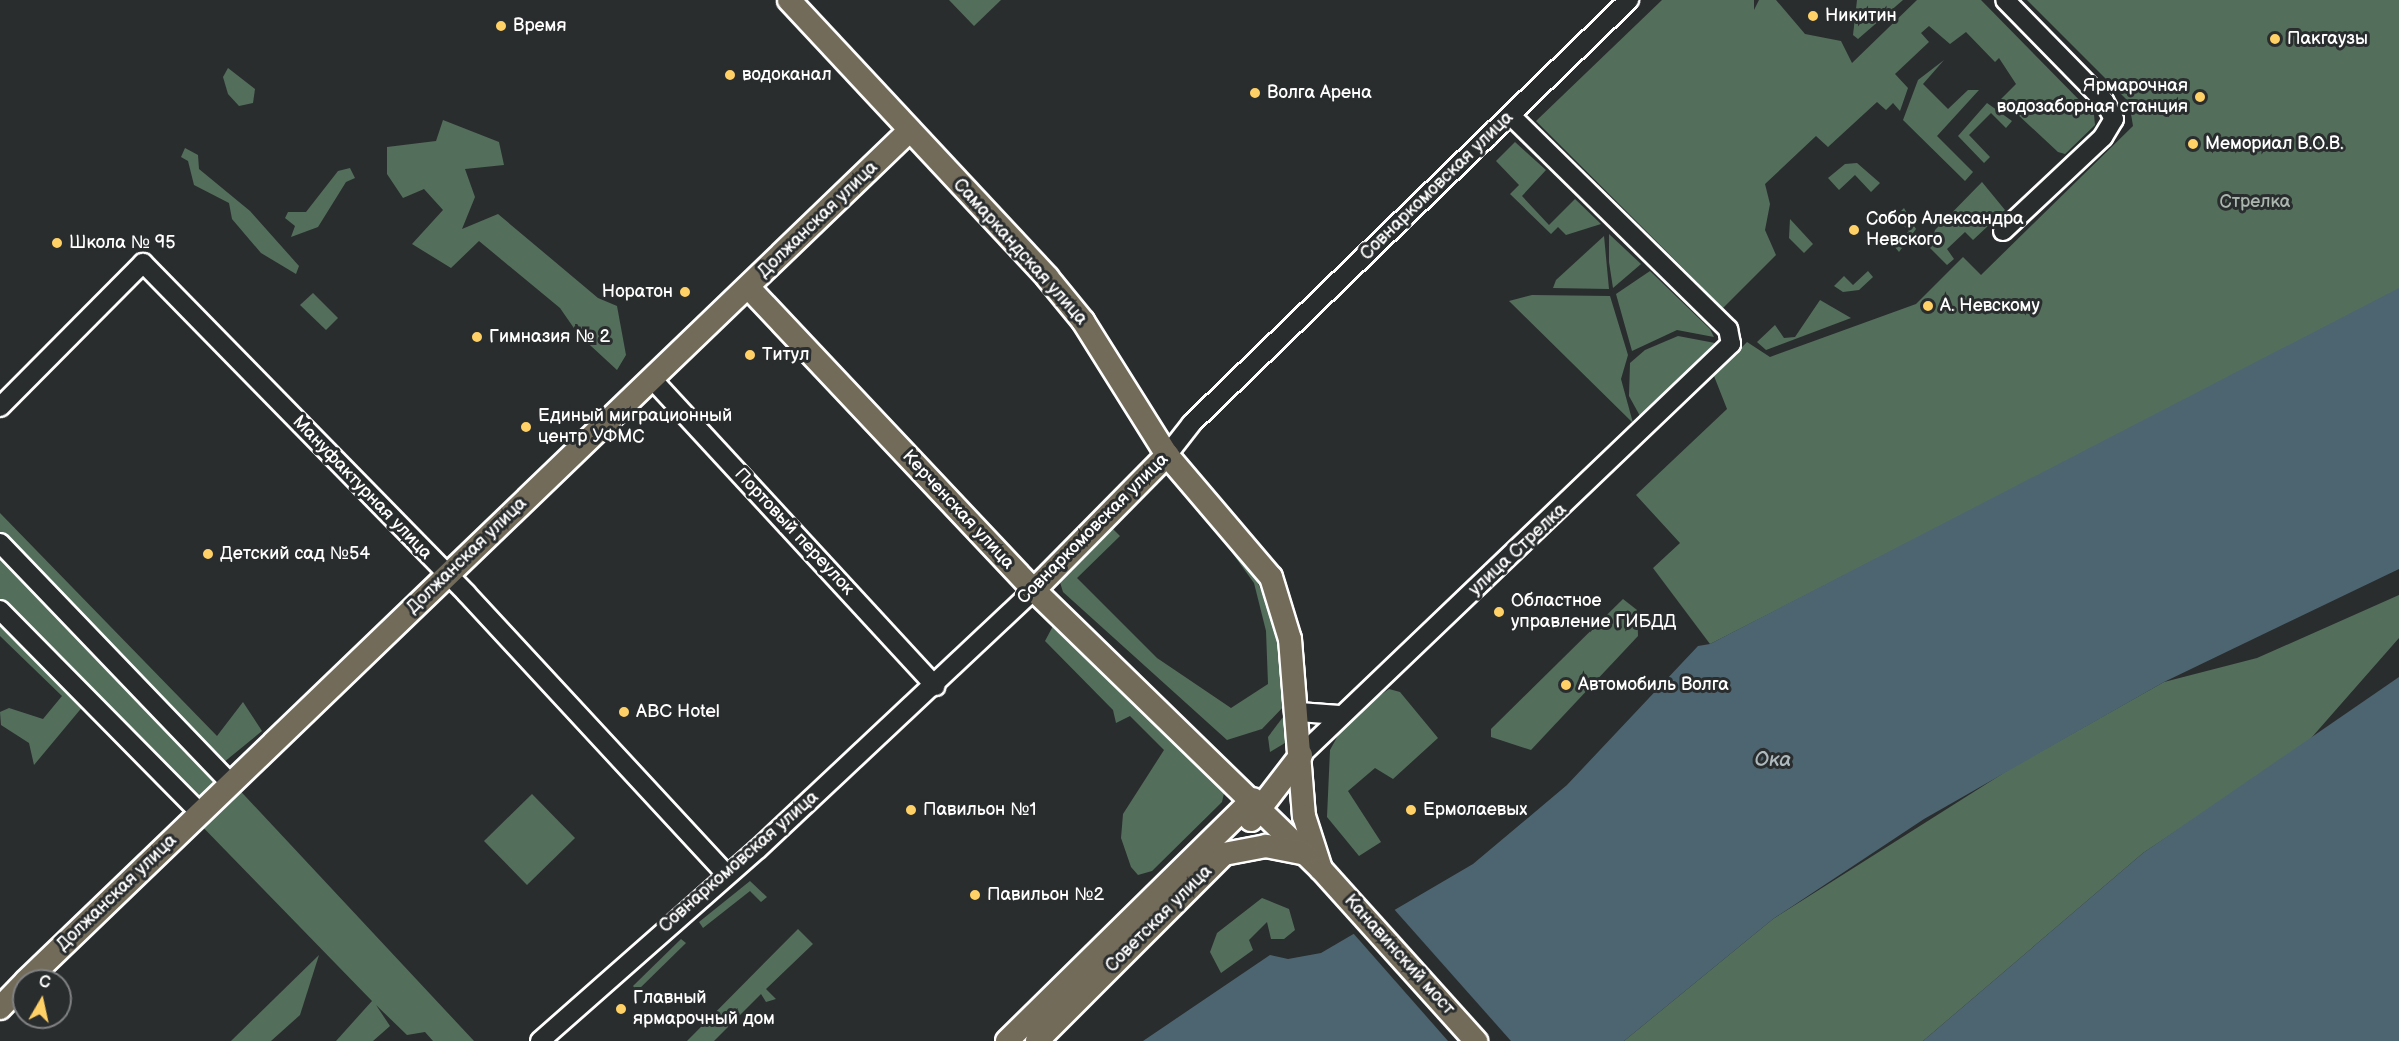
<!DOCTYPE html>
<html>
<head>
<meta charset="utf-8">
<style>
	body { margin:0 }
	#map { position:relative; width:2399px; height:1041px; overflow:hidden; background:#2a2d2e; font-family:"Balsamiq Sans",sans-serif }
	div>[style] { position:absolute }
	.green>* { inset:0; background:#546e5c }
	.water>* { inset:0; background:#4d6571 }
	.pier>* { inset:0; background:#2a2d2e }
	.roads { filter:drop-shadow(2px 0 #fff) drop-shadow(-2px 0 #fff) drop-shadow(0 2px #fff) drop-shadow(0 -2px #fff) }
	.minor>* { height:18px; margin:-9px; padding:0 9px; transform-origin:9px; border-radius:9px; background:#2a2d2e }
	.major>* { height:22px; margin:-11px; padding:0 11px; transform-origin:11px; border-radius:11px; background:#736b5a }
	.dots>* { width:16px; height:16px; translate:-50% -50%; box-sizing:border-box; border:3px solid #2a2d2e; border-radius:50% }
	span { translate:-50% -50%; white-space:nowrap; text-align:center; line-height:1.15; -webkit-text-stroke:6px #2a2d2e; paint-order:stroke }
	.poi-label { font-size:18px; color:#fff }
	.left { translate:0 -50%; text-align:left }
	.right { translate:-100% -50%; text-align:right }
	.street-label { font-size:18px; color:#fff }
	.park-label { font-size:18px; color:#aab6ae }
	.water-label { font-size:20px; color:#afbabf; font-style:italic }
	.north { position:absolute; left:12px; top:969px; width:60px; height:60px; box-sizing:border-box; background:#2a2d2e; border:2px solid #7f8182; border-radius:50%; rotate:9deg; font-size:16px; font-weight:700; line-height:24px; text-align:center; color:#fff }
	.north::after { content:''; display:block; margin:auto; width:21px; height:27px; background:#ffd166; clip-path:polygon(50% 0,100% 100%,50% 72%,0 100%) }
</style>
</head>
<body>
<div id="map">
	<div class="green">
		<i style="clip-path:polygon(949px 0,1001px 0,974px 26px)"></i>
		<i style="clip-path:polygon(1662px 0,1754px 0,1754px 10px,1759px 0,1776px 0,1805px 34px,1841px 41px,1852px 63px,1917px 0,1981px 0,2094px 115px,2095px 125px,2065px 154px,2058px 152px,2001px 99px,2016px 84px,1999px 58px,1995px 62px,1966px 32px,1950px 44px,1929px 26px,1921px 33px,1929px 42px,1895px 74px,1908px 88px,1900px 111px,1893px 103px,1886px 110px,1877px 102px,1828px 147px,1816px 136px,1765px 184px,1770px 204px,1765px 230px,1776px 255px,1723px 308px,1536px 121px)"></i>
		<i style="clip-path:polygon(1857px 0,1903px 0,1858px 39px,1853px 35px)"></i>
		<i style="clip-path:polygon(2027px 0,2399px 0,2399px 291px,1710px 644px,1653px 568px,1680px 543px,1636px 495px,1727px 409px,1714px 376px,1747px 342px,1770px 357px,1916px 304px,1963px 257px,1981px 275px,2133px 126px,2129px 102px)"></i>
		<i style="clip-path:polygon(1944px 60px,1923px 84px,1948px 109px,1968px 90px,1979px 90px,1937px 136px,1973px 172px,1965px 181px,1903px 120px,1918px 80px)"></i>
		<i style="clip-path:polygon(228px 68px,255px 89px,253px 103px,239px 106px,228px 94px,223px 77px)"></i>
		<i style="clip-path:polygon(1987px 103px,2012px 121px,2006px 128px,1991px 113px,1969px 135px,1990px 157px,1984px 163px,1958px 136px)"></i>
		<i style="clip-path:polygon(443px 120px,499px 142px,504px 165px,465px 169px,475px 197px,462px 229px,498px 214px,598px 298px,617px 306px,626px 355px,617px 370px,578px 334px,560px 308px,479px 241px,451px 268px,412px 244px,443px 210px,424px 189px,403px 198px,387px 174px,387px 147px,436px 141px)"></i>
		<i style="clip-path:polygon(1515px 142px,1546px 170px,1522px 196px,1549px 225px,1575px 199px,1601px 224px,1566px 235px,1558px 227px,1551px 234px,1510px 194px,1519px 185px,1496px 161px)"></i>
		<i style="clip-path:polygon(185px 148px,198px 155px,199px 169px,250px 211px,299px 266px,296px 274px,261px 253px,232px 219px,229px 203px,194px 185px,188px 161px,181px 157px)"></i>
		<i style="clip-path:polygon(1857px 163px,1880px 183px,1871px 192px,1855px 175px,1839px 190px,1828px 178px,1845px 164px)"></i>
		<i style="clip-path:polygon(350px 168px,355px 178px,346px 182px,318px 227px,291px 237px,295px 226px,285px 218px,288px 212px,306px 212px,338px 171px)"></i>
		<i style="clip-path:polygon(1982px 182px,2005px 210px,1973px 240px,1965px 232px,1947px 249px,1954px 259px,1947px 265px,1930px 248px,1935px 230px)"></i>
		<i style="clip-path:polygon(1904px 208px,1916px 229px,1899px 252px,1894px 246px,1909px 231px,1895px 217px)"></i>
		<i style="clip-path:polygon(1790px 219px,1813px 244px,1804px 253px,1789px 238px)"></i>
		<i style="clip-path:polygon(1609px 234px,1641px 264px,1613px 288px,1609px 262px)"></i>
		<i style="clip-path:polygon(1604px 236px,1609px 289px,1553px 288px,1556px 280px)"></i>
		<i style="clip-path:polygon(1650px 271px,1710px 329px,1714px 337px,1677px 330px,1632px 351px,1616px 294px)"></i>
		<i style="clip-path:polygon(1868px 271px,1873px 277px,1859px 290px,1843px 292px,1834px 286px,1844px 276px,1853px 285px)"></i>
		<i style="clip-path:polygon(313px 293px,338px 318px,326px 330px,300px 305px)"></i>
		<i style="clip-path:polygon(1532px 295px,1610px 296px,1628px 355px,1621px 379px,1633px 423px,1509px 301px)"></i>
		<i style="clip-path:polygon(1820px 300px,1851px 318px,1766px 350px,1757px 342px,1775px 325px,1784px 338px,1795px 337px)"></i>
		<i style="clip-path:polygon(1678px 336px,1715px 343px,1640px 416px,1629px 396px,1630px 363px,1645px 350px)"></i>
		<i style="clip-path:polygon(0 513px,217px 736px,243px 702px,262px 731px,218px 767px,474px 1041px,433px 1041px,425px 1032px,407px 1035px,376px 1005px,390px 1026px,373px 1041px,336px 1041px,372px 1001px,84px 705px,34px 765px,29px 743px,1px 725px,0 712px,9px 708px,43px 719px,62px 696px,0 636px)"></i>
		<i style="clip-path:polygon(1109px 525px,1120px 536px,1077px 578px,1157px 658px,1231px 708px,1268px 684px,1266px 631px,1254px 583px,1215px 529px,1251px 568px,1278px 628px,1285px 705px,1262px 729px,1227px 740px,1063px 592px,1059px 579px)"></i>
		<i style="clip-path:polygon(2399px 595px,2399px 638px,2305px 745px,2143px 853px,1923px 1041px,1624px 1041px,1773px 919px,2010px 769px,2164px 682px,2257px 658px)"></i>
		<i style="clip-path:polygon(1623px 599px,1637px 610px,1638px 636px,1531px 750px,1491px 737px,1491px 729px)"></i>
		<i style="clip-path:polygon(1053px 626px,1225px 789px,1222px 802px,1152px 871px,1138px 875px,1131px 867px,1121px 838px,1123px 814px,1164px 750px,1130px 716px,1116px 723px,1113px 710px,1045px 641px)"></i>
		<i style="clip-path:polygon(1389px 689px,1400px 692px,1438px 738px,1393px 779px,1375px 768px,1348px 791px,1381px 842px,1359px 856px,1327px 817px,1330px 750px,1347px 719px)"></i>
		<i style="clip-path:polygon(1286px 713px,1285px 743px,1270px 752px,1268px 737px)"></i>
		<i style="clip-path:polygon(532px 794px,575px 838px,527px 885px,484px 841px)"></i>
		<i style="clip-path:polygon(750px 881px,767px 897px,761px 902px,750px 891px,703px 928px,699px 922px)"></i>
		<i style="clip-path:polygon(1262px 898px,1289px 909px,1295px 930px,1284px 939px,1271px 939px,1267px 922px,1249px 940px,1253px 950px,1221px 973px,1210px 952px,1217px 933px)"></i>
		<i style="clip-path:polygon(798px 929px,813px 944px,766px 989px,776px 999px,766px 1002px,761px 994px,714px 1041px,687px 1041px)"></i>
		<i style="clip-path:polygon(681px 939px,686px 943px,637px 991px,633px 986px)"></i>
		<i style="clip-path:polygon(319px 955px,300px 1015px,271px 1041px,231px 1041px)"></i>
	</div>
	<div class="water">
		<i style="clip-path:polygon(2399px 288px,2399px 569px,2164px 682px,1924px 819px,1773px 919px,1624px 1041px,1143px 1041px,1270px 955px,1288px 959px,1321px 953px,1473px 864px,1567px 785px,1698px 646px,1710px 644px)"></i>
		<i style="clip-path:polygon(2399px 677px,2399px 1041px,1923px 1041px,2143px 853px)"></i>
	</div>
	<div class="pier">
		<i style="clip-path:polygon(1393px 908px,1511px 1041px,1448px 1041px,1353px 933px)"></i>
	</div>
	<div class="roads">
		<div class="minor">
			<i style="left:2003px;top:231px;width:137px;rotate:-43.2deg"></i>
			<i style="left:2103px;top:137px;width:21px;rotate:-59deg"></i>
			<i style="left:2114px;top:119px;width:21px;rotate:-119deg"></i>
			<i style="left:2104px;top:101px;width:141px;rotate:-134.4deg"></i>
			<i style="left:652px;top:379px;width:418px;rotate:47.3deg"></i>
			<i style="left:0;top:407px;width:203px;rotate:-45.2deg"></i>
			<i style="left:143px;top:263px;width:462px;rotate:45.6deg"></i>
			<i style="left:466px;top:593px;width:383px;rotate:47.2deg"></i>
			<i style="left:1167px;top:455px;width:39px;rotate:-52deg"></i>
			<i style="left:1191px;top:424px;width:610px;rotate:-44.07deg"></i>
			<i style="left:0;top:543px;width:334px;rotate:46.2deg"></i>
			<i style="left:0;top:610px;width:285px;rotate:45.4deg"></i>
			<i style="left:1299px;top:712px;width:40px;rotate:4.3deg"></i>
			<i style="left:1301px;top:755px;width:595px;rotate:-43.71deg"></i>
			<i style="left:1731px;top:344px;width:15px;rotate:-101deg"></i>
			<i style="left:1728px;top:329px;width:305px;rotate:-135.5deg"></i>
			<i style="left:540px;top:1041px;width:290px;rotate:-41.4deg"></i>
			<i style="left:758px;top:849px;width:378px;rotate:-43.2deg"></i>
		</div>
		<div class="major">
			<i style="left:789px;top:0;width:379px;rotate:47deg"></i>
			<i style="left:1047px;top:277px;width:57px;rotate:50.7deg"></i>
			<i style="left:1083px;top:321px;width:158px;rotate:57.9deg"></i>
			<i style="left:1167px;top:455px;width:160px;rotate:49.6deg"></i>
			<i style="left:1271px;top:577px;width:65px;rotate:73deg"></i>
			<i style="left:1290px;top:639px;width:178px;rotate:85.5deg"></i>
			<i style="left:1304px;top:816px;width:56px;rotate:72.2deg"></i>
			<i style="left:749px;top:288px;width:415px;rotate:46.7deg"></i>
			<i style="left:1034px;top:590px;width:400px;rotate:44.2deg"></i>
			<i style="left:1321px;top:869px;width:232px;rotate:48deg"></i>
			<i style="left:1034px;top:590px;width:190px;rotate:-45.4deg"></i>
			<i style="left:1251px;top:820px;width:82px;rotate:-52.4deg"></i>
			<i style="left:26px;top:981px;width:1226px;rotate:-43.91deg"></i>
			<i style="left:0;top:1008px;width:35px;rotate:-46deg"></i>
			<i style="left:1007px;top:1041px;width:345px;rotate:-44.5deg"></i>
			<i style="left:1037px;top:1041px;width:264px;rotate:-45deg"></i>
			<i style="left:1224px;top:854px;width:43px;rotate:-10.8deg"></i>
			<i style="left:1266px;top:846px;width:38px;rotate:11deg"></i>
		</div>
	</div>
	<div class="dots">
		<i style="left:1813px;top:16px;background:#ffd166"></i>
		<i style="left:501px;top:26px;background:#ffd166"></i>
		<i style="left:2275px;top:39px;background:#ffd166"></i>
		<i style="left:730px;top:75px;background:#ffd166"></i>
		<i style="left:1255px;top:93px;background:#ffd166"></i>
		<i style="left:2200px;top:97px;background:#ffd166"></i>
		<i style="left:2193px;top:144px;background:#ffd166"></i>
		<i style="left:1854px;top:230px;background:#ffd166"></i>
		<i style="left:57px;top:243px;background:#ffd166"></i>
		<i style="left:685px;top:292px;background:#ffd166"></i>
		<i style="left:1928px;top:306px;background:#ffd166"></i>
		<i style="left:477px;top:337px;background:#ffd166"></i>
		<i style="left:750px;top:355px;background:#ffd166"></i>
		<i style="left:526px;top:427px;background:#ffd166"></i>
		<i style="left:208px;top:554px;background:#ffd166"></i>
		<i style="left:1499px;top:612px;background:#ffd166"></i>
		<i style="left:1566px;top:685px;background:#ffd166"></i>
		<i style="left:624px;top:712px;background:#ffd166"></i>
		<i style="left:911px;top:810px;background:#ffd166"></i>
		<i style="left:1411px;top:810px;background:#ffd166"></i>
		<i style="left:975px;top:895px;background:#ffd166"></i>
		<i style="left:621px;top:1009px;background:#ffd166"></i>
	</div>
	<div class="poi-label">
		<span class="left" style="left:1825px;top:16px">Никитин</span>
		<span class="left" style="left:513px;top:26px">Время</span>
		<span class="left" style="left:2287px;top:39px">Пакгаузы</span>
		<span class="left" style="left:742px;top:75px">водоканал</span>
		<span class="right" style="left:2188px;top:97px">Ярмарочная<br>водозаборная станция</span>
		<span class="left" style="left:1267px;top:93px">Волга Арена</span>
		<span class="left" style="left:2205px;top:144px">Мемориал В.О.В.</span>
		<span class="left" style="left:1866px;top:230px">Собор Александра<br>Невского</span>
		<span class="left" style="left:69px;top:243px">Школа № 95</span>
		<span class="right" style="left:673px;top:292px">Норатон</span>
		<span class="left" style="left:1940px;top:306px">А. Невскому</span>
		<span class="left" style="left:489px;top:337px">Гимназия № 2</span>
		<span class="left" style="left:762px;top:355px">Титул</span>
		<span class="left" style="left:538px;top:427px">Единый миграционный<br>центр УФМС</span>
		<span class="left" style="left:220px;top:554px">Детский сад №54</span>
		<span class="left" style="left:1511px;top:612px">Областное<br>управление ГИБДД</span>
		<span class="left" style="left:1578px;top:685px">Автомобиль Волга</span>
		<span class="left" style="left:636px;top:712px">ABC Hotel</span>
		<span class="left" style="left:923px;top:810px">Павильон №1</span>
		<span class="left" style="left:1423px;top:810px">Ермолаевых</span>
		<span class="left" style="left:987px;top:895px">Павильон №2</span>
		<span class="left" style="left:633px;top:1009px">Главный<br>ярмарочный дом</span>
	</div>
	<div class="street-label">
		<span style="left:1437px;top:186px;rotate:-44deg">Совнаркомовская улица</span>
		<span style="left:818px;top:220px;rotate:-44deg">Должанская улица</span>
		<span style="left:1020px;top:252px;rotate:48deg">Самаркандская улица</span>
		<span style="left:362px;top:488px;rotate:46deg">Мануфактурная улица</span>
		<span style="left:958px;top:510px;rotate:47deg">Керченская улица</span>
		<span style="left:1093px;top:529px;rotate:-45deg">Совнаркомовская улица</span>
		<span style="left:794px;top:532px;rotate:47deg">Портовый переулок</span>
		<span style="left:1518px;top:550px;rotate:-43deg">улица Стрелка</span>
		<span style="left:467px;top:556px;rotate:-44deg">Должанская улица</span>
		<span style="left:739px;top:862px;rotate:-41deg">Совнаркомовская улица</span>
		<span style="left:117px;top:893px;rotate:-44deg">Должанская улица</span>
		<span style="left:1159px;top:919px;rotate:-45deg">Советская улица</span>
		<span style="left:1399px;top:955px;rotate:48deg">Канавинский мост</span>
	</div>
	<div class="park-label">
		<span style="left:2255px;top:202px">Стрелка</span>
	</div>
	<div class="water-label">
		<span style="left:1773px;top:760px">Ока</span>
	</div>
	<div class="north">С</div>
</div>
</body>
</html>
